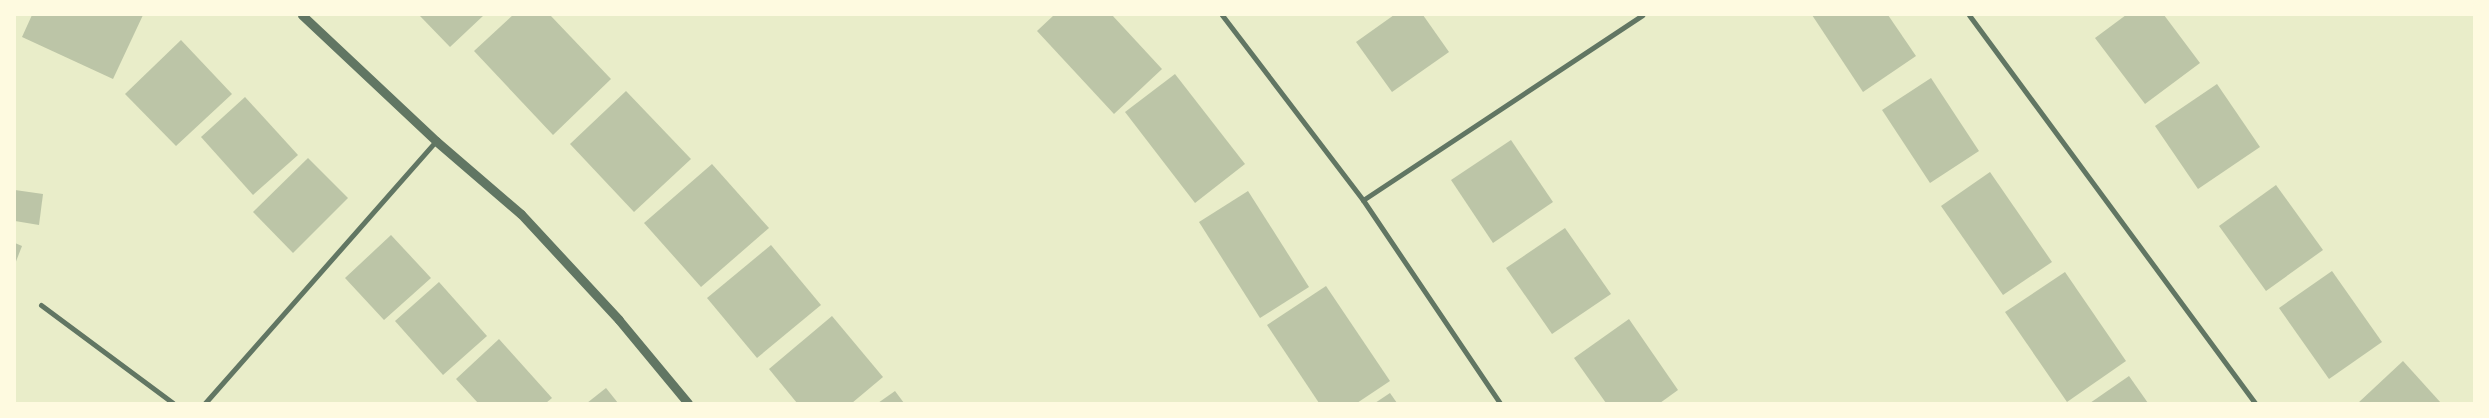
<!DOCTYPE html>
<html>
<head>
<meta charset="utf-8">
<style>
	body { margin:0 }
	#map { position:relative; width:2489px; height:418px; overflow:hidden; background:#e9edc9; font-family:Signika,sans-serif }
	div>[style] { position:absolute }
	.building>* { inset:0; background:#bcc5a7 }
	.minor>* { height:5px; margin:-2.5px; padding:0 2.5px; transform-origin:2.5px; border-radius:2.5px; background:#617663 }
	.tertiary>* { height:9px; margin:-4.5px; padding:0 4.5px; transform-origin:4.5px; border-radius:4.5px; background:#617663 }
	span { translate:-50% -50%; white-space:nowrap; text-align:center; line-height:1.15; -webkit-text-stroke:4.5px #fefae0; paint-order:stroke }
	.frame { position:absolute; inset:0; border:16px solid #fefae0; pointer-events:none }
</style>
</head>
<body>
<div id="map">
	<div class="building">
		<i style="clip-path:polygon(32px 15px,143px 15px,113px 79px,22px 37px)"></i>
		<i style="clip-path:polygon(419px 15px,484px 15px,450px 47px)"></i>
		<i style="clip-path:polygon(513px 15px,550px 15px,611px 79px,553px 135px,474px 51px)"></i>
		<i style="clip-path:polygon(1054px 15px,1112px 15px,1162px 69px,1114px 114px,1037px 31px)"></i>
		<i style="clip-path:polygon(1394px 15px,1423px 15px,1449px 52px,1392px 92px,1356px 42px)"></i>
		<i style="clip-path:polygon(1812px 15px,1888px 15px,1916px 56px,1863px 92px)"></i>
		<i style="clip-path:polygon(2126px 15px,2164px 15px,2200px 63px,2145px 104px,2095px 38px)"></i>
		<i style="clip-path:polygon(181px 40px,232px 94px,176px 146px,125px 94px)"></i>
		<i style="clip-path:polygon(1175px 74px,1245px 164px,1195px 203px,1125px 112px)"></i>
		<i style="clip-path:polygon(1931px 78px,1979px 151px,1930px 183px,1882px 110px)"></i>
		<i style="clip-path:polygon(2217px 84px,2260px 147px,2198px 189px,2155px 126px)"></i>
		<i style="clip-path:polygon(626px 91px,691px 159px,634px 212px,570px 144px)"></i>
		<i style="clip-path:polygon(245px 97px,298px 155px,253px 195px,201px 137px)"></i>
		<i style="clip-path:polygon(1511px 140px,1553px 202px,1493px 243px,1451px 180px)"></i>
		<i style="clip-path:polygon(308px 158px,348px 198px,293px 253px,253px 212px)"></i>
		<i style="clip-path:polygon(712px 164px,769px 228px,701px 287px,644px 223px)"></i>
		<i style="clip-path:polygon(1990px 172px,2052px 262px,2003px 295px,1941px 206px)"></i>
		<i style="clip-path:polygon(2276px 185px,2323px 250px,2266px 291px,2219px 226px)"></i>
		<i style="clip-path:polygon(15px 190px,43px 194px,39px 225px,15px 221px)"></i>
		<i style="clip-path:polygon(1248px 191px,1309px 287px,1260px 318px,1199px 222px)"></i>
		<i style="clip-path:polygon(1565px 228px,1611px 294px,1552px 334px,1506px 268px)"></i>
		<i style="clip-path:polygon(391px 235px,431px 278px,384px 320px,345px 278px)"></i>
		<i style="clip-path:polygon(15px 243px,22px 246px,15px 264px)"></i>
		<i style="clip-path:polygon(771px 245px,821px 305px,757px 358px,707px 298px)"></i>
		<i style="clip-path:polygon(2332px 271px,2382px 342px,2329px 379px,2279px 308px)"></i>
		<i style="clip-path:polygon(2065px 272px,2126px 361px,2067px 402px,2005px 312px)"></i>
		<i style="clip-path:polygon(439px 282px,487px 336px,443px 375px,395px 321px)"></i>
		<i style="clip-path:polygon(1326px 286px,1390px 381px,1357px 403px,1319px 403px,1267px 325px)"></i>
		<i style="clip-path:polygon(832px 316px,883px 377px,852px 403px,797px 403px,769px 369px)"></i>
		<i style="clip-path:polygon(1629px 319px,1678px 390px,1660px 403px,1606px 403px,1574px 358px)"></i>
		<i style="clip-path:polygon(499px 339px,552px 398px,546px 403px,478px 403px,456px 379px)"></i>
		<i style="clip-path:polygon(2403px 361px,2441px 403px,2358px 403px)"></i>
		<i style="clip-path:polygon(2129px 376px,2148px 403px,2090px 403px)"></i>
		<i style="clip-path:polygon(606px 388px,618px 403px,587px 403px)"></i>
		<i style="clip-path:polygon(895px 391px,904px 403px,878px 403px)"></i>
		<i style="clip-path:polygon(1390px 393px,1397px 403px,1375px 403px)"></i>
	</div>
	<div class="minor">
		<i style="left:1222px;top:15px;width:233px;rotate:52.7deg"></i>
		<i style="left:1363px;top:200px;width:245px;rotate:56deg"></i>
		<i style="left:1969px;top:15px;width:482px;rotate:53.6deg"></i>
		<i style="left:1363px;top:200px;width:335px;rotate:-33.5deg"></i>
		<i style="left:41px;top:305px;width:164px;rotate:36.6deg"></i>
		<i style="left:205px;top:403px;width:349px;rotate:-48.6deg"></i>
	</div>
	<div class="tertiary">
		<i style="left:302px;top:15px;width:184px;rotate:43.2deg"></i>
		<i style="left:436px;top:141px;width:112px;rotate:40.7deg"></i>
		<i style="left:521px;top:214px;width:144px;rotate:47.2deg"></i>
		<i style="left:619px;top:320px;width:108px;rotate:50.3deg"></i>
	</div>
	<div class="frame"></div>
</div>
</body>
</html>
